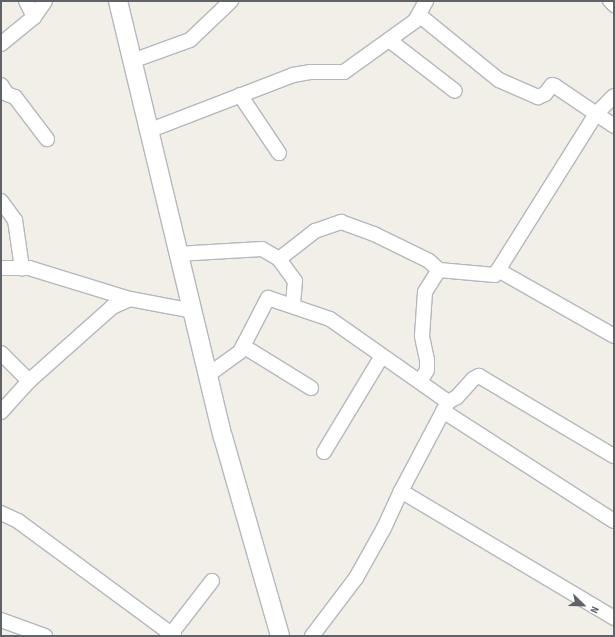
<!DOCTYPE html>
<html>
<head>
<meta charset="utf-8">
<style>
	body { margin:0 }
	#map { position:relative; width:615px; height:637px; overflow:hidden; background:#f1efe8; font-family:"Sofia Sans Condensed",sans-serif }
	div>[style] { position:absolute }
	.roads { filter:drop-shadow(1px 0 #b5b8bc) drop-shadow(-1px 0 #b5b8bc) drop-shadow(0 1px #b5b8bc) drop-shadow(0 -1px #b5b8bc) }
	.minor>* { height:14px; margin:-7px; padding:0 7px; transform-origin:7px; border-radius:7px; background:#fff }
	.tertiary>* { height:18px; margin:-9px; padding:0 9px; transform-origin:9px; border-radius:9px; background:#fff }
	span { translate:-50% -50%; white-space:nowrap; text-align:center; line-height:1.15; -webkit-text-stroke:3px #fff; paint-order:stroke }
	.frame { position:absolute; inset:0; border:2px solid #5f6368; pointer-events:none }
	.north { position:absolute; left:563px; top:585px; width:40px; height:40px; -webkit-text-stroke:3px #fff; paint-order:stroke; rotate:113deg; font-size:11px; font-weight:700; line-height:16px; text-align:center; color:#5f6368 }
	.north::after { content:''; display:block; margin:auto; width:14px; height:18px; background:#5f6368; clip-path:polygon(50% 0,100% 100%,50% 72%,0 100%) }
</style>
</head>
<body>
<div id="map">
	<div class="roads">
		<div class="minor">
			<i style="left:26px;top:1px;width:18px;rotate:63deg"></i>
			<i style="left:610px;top:1px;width:6px;rotate:45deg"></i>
			<i style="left:419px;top:15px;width:103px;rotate:39.1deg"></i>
			<i style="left:499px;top:80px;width:43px;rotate:23.6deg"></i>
			<i style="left:538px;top:97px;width:8px;rotate:-23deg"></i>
			<i style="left:545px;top:94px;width:11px;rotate:-52deg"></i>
			<i style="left:552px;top:85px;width:3px;rotate:18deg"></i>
			<i style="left:555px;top:86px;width:71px;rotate:34.1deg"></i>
			<i style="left:389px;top:40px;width:83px;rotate:37.7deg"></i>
			<i style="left:1px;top:44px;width:43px;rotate:-39.3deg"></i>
			<i style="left:34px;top:17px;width:19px;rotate:-55deg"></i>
			<i style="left:132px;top:61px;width:62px;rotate:-19.9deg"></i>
			<i style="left:190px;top:40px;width:57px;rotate:-43.6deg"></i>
			<i style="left:1px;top:85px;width:11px;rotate:56deg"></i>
			<i style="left:7px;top:94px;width:9px;rotate:21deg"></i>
			<i style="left:15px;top:97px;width:53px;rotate:52.7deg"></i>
			<i style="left:240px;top:95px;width:70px;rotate:56.1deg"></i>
			<i style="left:148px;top:131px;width:155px;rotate:-21.1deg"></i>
			<i style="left:293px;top:75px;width:17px;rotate:-10deg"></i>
			<i style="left:310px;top:72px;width:34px"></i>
			<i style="left:344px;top:72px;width:87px;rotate:-35.7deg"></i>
			<i style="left:415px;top:21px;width:23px;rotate:-61deg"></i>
			<i style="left:1px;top:201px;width:24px;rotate:54deg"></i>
			<i style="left:15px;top:220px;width:49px;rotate:81.7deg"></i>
			<i style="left:177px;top:254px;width:85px;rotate:-3.4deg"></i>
			<i style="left:262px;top:249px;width:20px;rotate:30deg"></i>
			<i style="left:279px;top:259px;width:46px;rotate:-37.9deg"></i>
			<i style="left:315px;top:231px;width:28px;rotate:-19deg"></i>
			<i style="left:341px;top:222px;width:35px;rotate:20deg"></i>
			<i style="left:374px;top:234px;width:61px;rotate:26.1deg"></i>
			<i style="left:429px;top:261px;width:13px;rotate:42deg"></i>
			<i style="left:439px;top:270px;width:56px;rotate:5.1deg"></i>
			<i style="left:495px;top:275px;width:190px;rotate:-57.9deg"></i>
			<i style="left:596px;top:114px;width:25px;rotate:-45deg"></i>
			<i style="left:279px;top:259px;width:27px;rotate:54deg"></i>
			<i style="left:295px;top:281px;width:24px;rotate:95deg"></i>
			<i style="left:1px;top:268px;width:28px"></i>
			<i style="left:29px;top:268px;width:106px;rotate:17.1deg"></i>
			<i style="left:130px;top:299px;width:64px;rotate:10.8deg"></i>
			<i style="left:498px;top:270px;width:133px;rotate:29.6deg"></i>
			<i style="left:243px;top:346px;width:80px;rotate:31.7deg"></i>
			<i style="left:1px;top:353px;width:40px;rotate:45deg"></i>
			<i style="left:208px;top:375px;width:39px;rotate:-36deg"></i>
			<i style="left:240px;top:352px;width:61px;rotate:-62.6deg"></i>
			<i style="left:268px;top:298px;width:65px;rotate:18.7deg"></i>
			<i style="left:330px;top:319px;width:144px;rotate:35.1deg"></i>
			<i style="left:448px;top:402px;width:101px;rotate:117.8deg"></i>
			<i style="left:401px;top:491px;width:248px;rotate:30.8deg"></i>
			<i style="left:420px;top:382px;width:14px;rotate:-60deg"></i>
			<i style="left:427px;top:370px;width:10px;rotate:-90deg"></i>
			<i style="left:427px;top:360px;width:25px;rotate:-102deg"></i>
			<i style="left:422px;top:336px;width:44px;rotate:-86.1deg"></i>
			<i style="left:425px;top:292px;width:26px;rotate:-58deg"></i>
			<i style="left:448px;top:402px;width:10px;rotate:-29deg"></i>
			<i style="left:457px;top:397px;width:24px;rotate:-48deg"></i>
			<i style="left:473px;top:379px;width:7px;rotate:-27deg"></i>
			<i style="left:479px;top:376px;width:157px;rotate:30.7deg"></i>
			<i style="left:443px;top:411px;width:203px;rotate:32.8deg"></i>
			<i style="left:1px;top:412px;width:42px;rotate:-47.9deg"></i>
			<i style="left:29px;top:381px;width:111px;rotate:-41.7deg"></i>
			<i style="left:112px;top:307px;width:20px;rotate:-24deg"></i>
			<i style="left:324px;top:452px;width:112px;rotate:-58.9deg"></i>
			<i style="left:1px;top:513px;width:19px;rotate:25deg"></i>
			<i style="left:18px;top:521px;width:194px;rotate:36.4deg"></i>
			<i style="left:1px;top:620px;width:47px;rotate:20deg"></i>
			<i style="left:171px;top:634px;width:67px;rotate:-52.3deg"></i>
			<i style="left:312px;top:636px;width:73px;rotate:-52.8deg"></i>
			<i style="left:356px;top:578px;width:57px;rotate:-60.8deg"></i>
			<i style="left:384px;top:528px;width:41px;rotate:-65.3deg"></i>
		</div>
		<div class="tertiary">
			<i style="left:118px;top:1px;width:448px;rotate:76.5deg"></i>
			<i style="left:223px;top:437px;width:207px;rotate:74deg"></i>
		</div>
	</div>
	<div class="frame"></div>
	<div class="north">N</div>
</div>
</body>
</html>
